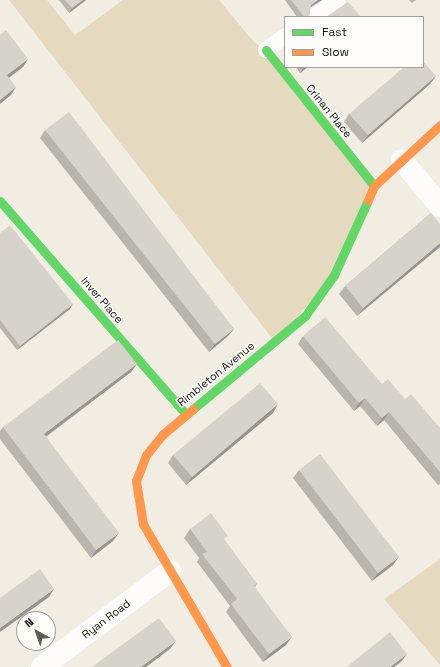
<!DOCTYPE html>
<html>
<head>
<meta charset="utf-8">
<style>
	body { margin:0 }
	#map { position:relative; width:440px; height:667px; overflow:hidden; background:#f1ede3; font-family:"Space Grotesk",sans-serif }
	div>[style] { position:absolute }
	.green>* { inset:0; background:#e5dac0 }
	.lane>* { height:16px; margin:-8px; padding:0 8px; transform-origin:8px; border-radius:8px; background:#fdfcfb }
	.street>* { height:22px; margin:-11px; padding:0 11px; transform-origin:11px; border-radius:11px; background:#fdfcfb }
	.fast>* { height:9px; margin:-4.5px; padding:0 4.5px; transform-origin:4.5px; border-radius:4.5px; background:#63d668 }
	.slow>* { height:9px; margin:-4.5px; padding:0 4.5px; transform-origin:4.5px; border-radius:4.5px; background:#ff974d }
	.wall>* { inset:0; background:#b8b5af }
	.shaded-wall>* { inset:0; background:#96948e }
	.building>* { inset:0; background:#d6d3cb }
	span { translate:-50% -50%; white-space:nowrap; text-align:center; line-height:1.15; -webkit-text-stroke:3px #fefdf9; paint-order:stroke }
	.street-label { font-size:11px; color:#110f09 }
	.legend { position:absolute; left:284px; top:16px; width:140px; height:52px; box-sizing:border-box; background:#fefdf9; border:1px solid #9f9e99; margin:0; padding:5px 7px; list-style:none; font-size:12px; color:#110f09 }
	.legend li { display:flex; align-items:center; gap:8px; height:20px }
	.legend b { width:20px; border:1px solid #9f9e99 }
	.north { position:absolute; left:16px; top:611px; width:40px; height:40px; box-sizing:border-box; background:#fefdf9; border:1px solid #9f9e99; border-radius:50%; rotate:320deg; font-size:11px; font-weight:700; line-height:16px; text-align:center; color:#110f09 }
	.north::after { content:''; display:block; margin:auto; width:14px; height:18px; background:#5f5d55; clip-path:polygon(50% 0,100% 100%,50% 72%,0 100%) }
</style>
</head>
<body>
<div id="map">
	<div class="green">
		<i style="clip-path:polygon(9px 0,47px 0,75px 35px,123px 0,219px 0,254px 42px,266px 50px,374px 186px,334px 275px,275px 342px)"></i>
		<i style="clip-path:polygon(440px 559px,440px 665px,384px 599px)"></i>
	</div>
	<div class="lane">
		<i style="left:313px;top:17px;width:29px;rotate:-34deg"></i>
		<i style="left:266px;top:50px;width:24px;rotate:-36deg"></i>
	</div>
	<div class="street">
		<i style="left:402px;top:160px;width:60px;rotate:50.4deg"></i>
		<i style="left:42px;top:667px;width:160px;rotate:-36.9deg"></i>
	</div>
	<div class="fast">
		<i style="left:266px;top:50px;width:174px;rotate:51.5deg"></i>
		<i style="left:0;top:201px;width:283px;rotate:48.9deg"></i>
		<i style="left:193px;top:409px;width:146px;rotate:-39.7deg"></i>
		<i style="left:305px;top:316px;width:50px;rotate:-54.7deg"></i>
		<i style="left:334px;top:275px;width:82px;rotate:-65.6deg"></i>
	</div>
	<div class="slow">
		<i style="left:368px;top:200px;width:15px;rotate:-67deg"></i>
		<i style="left:374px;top:186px;width:90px;rotate:-42.7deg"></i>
		<i style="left:193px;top:409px;width:39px;rotate:140deg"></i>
		<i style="left:163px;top:434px;width:27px;rotate:129deg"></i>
		<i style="left:146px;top:455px;width:28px;rotate:111deg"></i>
		<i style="left:136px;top:481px;width:44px;rotate:80.8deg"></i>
		<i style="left:143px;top:524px;width:166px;rotate:59.6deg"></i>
	</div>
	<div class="wall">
		<i style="clip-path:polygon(59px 0,86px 0,69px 13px)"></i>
		<i style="clip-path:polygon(285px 0,322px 0,310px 8px,309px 17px,297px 17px)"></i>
		<i style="clip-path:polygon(409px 0,416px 0,412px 3px)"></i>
		<i style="clip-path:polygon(296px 67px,308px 67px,300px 73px)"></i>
		<i style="clip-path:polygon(436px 76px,430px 84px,362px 143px,344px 122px,349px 114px)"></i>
		<i style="clip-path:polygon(45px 130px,234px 329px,228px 336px,209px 352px,40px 138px)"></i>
		<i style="clip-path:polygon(431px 213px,357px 316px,339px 294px,345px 286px)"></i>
		<i style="clip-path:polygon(0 233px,70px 309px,17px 350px,0 328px)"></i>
		<i style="clip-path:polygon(303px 336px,382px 384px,440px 428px,440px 484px,438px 485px,384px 420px,377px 426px,360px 406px,354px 411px,298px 344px)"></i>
		<i style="clip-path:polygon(137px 364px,131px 372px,46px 437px,113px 541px,91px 558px,0 439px,0 431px,3px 427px)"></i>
		<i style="clip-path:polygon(273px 413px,186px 485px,168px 463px,173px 455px)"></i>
		<i style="clip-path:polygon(299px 470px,393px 565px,372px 581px,293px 478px)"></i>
		<i style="clip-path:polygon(190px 529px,225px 541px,257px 584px,255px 587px,286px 645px,263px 662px,226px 612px,230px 606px,197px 562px,199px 558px,184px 538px)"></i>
	</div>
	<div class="shaded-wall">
		<i style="clip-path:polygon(83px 0,86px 0,69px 13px,72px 8px)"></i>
		<i style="clip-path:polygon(318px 0,322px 0,307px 9px,311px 5px)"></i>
		<i style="clip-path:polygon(28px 59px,23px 67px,1px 84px,7px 75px)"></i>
		<i style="clip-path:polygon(305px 67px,308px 67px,300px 73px,303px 68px)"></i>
		<i style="clip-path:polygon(436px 76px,430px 84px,362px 143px,368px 135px)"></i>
		<i style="clip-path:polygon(16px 87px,11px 95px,0 104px,0 100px)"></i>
		<i style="clip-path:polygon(440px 243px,440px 247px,357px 316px,363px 308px)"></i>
		<i style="clip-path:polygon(73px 304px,70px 309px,17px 350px,20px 346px)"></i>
		<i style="clip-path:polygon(234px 329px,228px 336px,209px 352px,215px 344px)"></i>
		<i style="clip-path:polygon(137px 364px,131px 372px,38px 442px,44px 434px)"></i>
		<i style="clip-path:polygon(365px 398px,360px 406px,354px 411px,359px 403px)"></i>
		<i style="clip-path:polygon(278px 404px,273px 413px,186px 485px,192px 477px)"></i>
		<i style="clip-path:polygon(389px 412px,384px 420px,377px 426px,382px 418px)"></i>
		<i style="clip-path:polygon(119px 533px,113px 541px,91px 558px,96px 550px)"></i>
		<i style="clip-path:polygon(399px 557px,393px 565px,372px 581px,378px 573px)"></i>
		<i style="clip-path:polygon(54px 589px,49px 597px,0 632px,0 628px)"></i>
		<i style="clip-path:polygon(292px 637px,286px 645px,263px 662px,269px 654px)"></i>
		<i style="clip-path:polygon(176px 641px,170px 649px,146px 667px,141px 667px)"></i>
		<i style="clip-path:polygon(407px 654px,401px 662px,394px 667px,390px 667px)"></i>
	</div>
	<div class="building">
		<i style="clip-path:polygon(65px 0,83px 0,72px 8px)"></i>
		<i style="clip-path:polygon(291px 0,318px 0,311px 5px,309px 17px,304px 17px)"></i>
		<i style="clip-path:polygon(348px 2px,361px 17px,326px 17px)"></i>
		<i style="clip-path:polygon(6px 30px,28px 59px,7px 75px,16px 87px,0 100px,0 35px)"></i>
		<i style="clip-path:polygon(423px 61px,436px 76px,368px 135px,349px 114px,404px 67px,423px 67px)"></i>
		<i style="clip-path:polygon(69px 112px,234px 329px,215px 344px,45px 130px)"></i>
		<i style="clip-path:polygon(431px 213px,440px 224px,440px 243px,363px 308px,345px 286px)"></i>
		<i style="clip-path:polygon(10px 225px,73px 304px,20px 346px,0 320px,0 233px)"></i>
		<i style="clip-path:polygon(325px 317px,382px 384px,388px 379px,405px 399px,411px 394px,440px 428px,440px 472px,389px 412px,382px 418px,365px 398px,359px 403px,303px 336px)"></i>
		<i style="clip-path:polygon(118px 340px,137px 364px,44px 434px,119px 533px,96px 550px,3px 427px)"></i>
		<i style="clip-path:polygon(260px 383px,278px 404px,192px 477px,173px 455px)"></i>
		<i style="clip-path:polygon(320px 454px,399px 557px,378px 573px,299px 470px)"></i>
		<i style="clip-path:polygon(211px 513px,228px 536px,224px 539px,257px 584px,254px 586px,292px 637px,269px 654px,231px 604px,237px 599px,202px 554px,207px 552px,190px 529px)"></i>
		<i style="clip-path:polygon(40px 569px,54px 589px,0 628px,0 598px)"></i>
		<i style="clip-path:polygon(159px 618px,176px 641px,141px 667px,92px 667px)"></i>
		<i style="clip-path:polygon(390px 632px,407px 654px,390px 667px,347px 667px)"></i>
	</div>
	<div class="street-label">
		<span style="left:329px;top:111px;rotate:51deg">Crinan Place</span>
		<span style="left:102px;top:300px;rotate:49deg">Inver Place</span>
		<span style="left:216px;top:374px;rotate:-39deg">Rimbleton Avenue</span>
		<span style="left:106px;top:619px;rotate:-37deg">Ryan Road</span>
	</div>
	<ul class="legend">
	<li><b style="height:5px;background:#63d668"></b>Fast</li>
	<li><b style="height:5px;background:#ff974d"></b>Slow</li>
	</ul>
	<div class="north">N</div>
</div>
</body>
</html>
